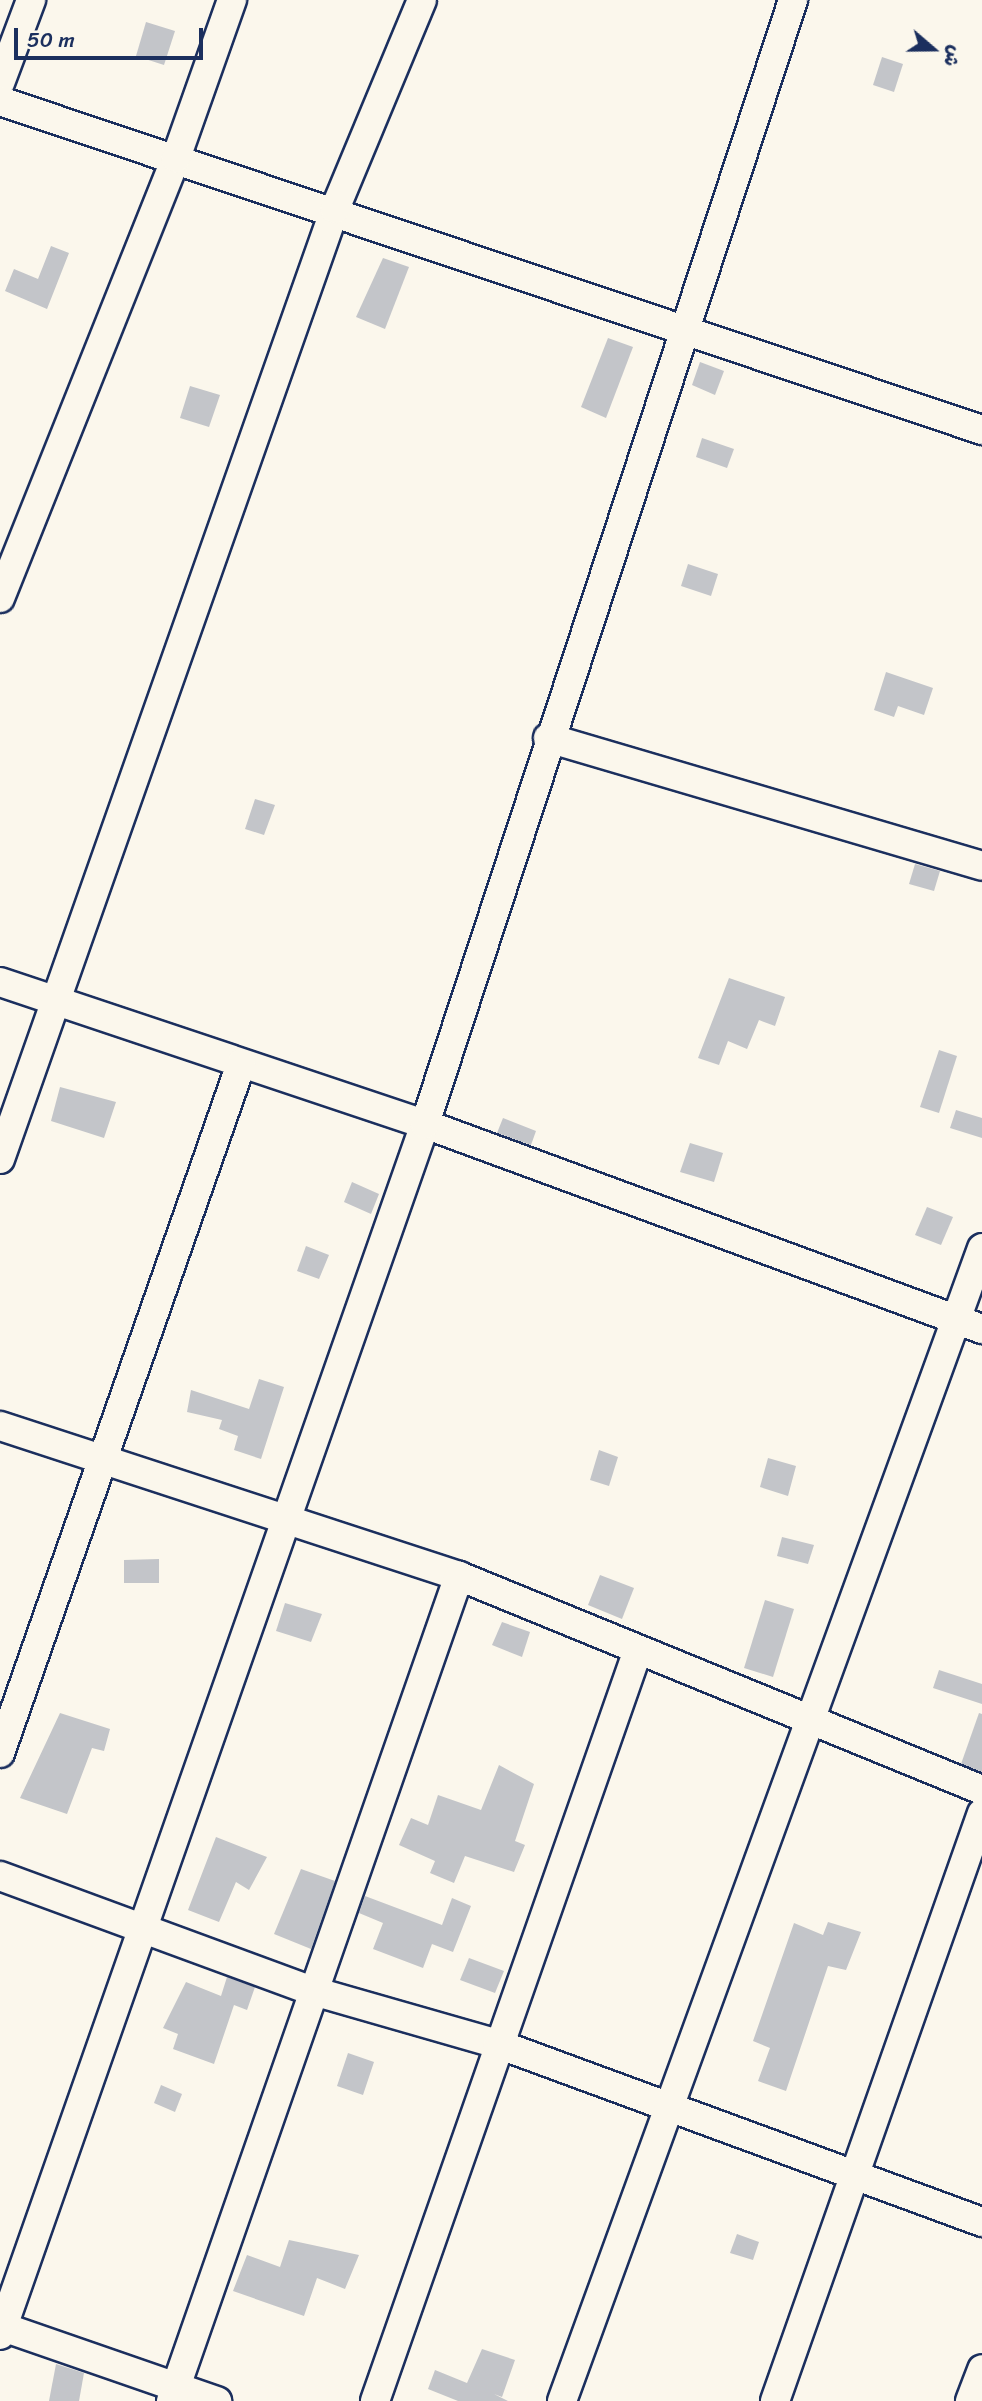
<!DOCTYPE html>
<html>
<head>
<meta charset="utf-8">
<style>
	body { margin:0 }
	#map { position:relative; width:982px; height:2401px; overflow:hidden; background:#fbf7ec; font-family:Sriracha,"Playpen Sans Arabic",sans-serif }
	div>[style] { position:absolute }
	.building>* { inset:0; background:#c3c5c9 }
	.roads { filter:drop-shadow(2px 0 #1b2f5e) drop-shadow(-2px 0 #1b2f5e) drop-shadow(0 2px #1b2f5e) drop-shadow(0 -2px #1b2f5e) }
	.street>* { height:28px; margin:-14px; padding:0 14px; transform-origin:14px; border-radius:14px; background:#fbf7ec }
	span { translate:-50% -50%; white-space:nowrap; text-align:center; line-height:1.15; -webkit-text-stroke:6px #fbf7ec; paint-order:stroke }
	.north { position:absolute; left:898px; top:14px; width:70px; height:70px; -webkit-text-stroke:5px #fbf7ec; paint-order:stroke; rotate:110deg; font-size:19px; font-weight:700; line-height:28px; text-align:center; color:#1b2f5e }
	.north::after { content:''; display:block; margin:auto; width:24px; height:32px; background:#1b2f5e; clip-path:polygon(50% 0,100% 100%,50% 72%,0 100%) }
	.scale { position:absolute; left:14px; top:28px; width:189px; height:32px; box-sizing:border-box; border:4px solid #1b2f5e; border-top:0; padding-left:9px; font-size:21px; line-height:24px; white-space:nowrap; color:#1b2f5e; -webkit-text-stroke:5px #fbf7ec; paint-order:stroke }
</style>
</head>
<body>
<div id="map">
	<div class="building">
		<i style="clip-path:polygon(146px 22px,175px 31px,164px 65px,136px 56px)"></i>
		<i style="clip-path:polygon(882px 57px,903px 64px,894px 92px,873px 85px)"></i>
		<i style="clip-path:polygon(51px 246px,69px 253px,47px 309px,5px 291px,14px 269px,38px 279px)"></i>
		<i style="clip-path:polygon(383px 258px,409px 267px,385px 329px,356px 317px)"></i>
		<i style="clip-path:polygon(608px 338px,633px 347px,606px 418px,581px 407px)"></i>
		<i style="clip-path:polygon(700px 362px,724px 371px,715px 395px,692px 385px)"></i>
		<i style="clip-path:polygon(190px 386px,220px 395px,209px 427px,180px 418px)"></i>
		<i style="clip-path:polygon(702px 438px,734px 449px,727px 468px,696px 457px)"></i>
		<i style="clip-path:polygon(688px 564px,718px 574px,711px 596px,681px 586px)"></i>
		<i style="clip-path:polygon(886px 672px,933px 688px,924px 715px,898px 706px,894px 717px,874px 710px)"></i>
		<i style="clip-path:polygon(255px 799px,275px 805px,264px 835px,245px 829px)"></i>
		<i style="clip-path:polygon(915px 864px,940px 871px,934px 891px,909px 884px)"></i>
		<i style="clip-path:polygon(729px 978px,785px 997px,775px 1026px,759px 1020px,747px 1049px,728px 1041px,719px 1065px,698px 1058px)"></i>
		<i style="clip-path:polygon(939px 1050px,957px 1056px,939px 1113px,920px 1107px)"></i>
		<i style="clip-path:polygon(60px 1087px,116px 1102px,104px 1138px,51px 1121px)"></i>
		<i style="clip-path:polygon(956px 1110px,982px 1118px,982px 1138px,950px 1128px)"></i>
		<i style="clip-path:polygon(503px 1118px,536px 1131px,531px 1145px,497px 1133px)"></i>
		<i style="clip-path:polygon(690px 1143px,723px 1153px,714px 1182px,680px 1172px)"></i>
		<i style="clip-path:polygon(352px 1182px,379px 1194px,371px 1214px,344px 1202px)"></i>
		<i style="clip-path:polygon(927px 1207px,953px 1217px,941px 1245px,915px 1235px)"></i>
		<i style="clip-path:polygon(306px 1246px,329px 1255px,319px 1279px,297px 1271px)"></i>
		<i style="clip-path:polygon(259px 1379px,284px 1387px,261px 1459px,234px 1450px,238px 1436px,219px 1429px,222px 1420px,187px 1412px,191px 1390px,249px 1409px)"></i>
		<i style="clip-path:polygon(599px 1450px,618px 1457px,609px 1486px,590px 1480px)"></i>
		<i style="clip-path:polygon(768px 1458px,796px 1466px,788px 1496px,760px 1487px)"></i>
		<i style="clip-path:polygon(782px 1537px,814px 1545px,808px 1564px,777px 1556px)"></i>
		<i style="clip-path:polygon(159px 1559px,159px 1583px,124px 1583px,124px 1560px)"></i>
		<i style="clip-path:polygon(600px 1575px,634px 1588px,622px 1619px,588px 1605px)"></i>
		<i style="clip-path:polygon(765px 1600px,794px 1609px,773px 1677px,744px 1668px)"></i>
		<i style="clip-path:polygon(285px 1603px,322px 1614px,311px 1642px,276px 1631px)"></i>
		<i style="clip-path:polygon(502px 1622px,530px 1632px,522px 1657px,492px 1645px)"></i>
		<i style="clip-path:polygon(939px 1670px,982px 1684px,982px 1704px,933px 1688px)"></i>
		<i style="clip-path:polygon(60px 1713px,110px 1729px,104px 1751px,92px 1748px,67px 1814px,20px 1798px)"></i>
		<i style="clip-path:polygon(979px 1713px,982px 1714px,982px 1772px,961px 1764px)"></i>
		<i style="clip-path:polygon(499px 1765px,534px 1784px,515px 1841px,525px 1845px,514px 1872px,465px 1856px,454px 1883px,430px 1873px,435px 1861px,399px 1845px,411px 1818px,428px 1825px,438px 1795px,481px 1810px)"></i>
		<i style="clip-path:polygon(216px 1837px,267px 1857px,249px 1890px,236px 1882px,219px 1922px,188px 1910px)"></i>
		<i style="clip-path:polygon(301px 1869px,335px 1881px,311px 1949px,274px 1934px)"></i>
		<i style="clip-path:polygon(365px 1896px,442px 1925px,452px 1898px,471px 1906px,453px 1952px,432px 1944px,423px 1968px,373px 1949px,383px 1923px,359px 1913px)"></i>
		<i style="clip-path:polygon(828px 1922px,861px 1932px,846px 1970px,828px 1966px,786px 2091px,758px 2081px,770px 2048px,753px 2041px,794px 1923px,823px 1935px)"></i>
		<i style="clip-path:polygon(469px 1958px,504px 1971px,495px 1993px,460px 1980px)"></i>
		<i style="clip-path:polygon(227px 1977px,255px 1987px,247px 2010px,234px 2005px,214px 2064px,173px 2049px,178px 2034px,163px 2028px,186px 1982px,221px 1996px)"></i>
		<i style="clip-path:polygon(348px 2053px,374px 2062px,363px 2095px,337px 2086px)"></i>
		<i style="clip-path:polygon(161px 2085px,182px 2094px,175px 2112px,154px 2103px)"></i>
		<i style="clip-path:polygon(737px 2234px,759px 2242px,753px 2260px,730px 2253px)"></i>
		<i style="clip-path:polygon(289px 2240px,359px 2255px,345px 2289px,317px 2278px,304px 2316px,233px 2291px,247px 2255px,280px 2267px)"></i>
		<i style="clip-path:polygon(482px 2349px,515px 2360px,502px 2397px,494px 2394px,508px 2401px,458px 2401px,428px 2389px,435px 2370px,467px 2383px)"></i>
		<i style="clip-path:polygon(56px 2364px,84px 2373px,79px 2401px,49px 2401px)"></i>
	</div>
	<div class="roads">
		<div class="street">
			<i style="left:0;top:83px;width:89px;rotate:-69.5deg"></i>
			<i style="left:0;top:101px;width:1036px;rotate:18.52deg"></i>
			<i style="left:0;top:598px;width:474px;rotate:-68.2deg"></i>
			<i style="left:176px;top:158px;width:168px;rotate:-70.5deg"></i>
			<i style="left:548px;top:738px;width:452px;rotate:16.4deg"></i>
			<i style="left:0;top:982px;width:448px;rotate:18.5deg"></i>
			<i style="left:425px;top:1124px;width:594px;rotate:20.21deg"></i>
			<i style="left:0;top:1159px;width:1007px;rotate:-70.58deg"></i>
			<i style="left:335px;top:209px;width:226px;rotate:-67.4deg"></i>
			<i style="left:0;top:1426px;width:483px;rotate:18.1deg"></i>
			<i style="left:459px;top:1576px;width:565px;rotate:22.25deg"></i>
			<i style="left:0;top:1753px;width:730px;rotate:-70.72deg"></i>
			<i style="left:0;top:1876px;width:333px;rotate:20.2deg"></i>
			<i style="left:313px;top:1991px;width:192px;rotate:16deg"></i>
			<i style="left:498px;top:2044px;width:516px;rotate:20.19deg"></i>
			<i style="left:0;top:2326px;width:230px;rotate:19.1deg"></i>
			<i style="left:0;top:2335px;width:1283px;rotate:-70.66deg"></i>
			<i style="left:425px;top:1124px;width:1183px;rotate:-71.87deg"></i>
			<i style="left:171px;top:2401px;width:874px;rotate:-70.76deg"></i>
			<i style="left:375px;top:2401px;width:796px;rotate:-70.7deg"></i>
			<i style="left:562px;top:2401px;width:1227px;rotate:-69.98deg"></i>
			<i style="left:775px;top:2401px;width:623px;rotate:-70.61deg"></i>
			<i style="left:970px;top:2401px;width:34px;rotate:-69deg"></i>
		</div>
	</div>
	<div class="north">ش</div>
	<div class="scale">50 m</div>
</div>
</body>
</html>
